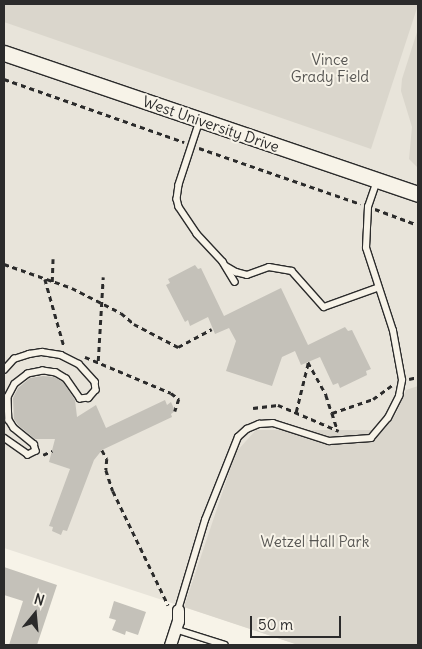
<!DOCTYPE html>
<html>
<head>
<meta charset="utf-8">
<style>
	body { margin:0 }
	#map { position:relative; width:422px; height:649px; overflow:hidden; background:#f7f3e8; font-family:Delius,sans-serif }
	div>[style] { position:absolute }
	.built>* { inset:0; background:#e8e4da }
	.green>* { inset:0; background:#dad6cc }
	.building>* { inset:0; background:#c4c1b9 }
	.path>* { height:2.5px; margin-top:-1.25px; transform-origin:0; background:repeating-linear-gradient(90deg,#2b2b2b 0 5px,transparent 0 9px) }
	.roads { filter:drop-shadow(1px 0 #2b2b2b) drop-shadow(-1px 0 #2b2b2b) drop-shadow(0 1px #2b2b2b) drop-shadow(0 -1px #2b2b2b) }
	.lane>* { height:5.5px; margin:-2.75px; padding:0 2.75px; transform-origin:2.75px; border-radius:2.75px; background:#f7f3e8 }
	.street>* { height:11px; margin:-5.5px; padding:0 5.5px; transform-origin:5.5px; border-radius:5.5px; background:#f7f3e8 }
	.secondary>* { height:15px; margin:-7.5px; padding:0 7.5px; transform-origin:7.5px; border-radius:7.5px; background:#f7f3e8 }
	span { translate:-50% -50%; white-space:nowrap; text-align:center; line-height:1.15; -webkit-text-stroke:4px #f7f3e8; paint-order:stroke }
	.park-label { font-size:15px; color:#575653 }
	.street-label { font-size:15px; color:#2b2b2b }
	.frame { position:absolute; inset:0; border:5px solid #2b2b2b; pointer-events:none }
	.north { position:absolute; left:10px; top:589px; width:50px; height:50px; -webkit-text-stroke:4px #f7f3e8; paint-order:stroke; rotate:17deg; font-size:14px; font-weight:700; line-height:20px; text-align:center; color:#2b2b2b }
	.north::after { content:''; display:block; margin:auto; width:18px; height:22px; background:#2b2b2b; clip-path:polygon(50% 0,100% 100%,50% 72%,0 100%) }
	.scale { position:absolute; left:250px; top:616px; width:91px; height:22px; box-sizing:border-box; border:2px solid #2b2b2b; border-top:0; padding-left:6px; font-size:15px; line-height:18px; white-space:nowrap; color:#2b2b2b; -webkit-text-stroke:4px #f7f3e8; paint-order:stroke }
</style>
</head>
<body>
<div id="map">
	<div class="built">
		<i style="clip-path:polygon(4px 4px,418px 4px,418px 645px,299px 645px,4px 548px)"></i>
	</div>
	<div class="green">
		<i style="clip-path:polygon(4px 4px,418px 4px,418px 5px,371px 149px,4px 22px)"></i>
		<i style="clip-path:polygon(418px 29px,418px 168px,409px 159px,412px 127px,401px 91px,402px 79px)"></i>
		<i style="clip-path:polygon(418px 386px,418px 645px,298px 645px,184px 607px,236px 452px,256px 430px,383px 430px,396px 414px,406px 390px)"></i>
	</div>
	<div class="building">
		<i style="clip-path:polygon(195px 265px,198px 269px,201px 268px,224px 316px,281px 288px,308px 345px,345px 327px,348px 331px,352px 330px,371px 369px,366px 371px,367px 375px,340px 388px,338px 383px,333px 385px,320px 357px,301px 365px,295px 351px,282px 357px,272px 386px,226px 371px,236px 341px,229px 328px,215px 334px,208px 317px,190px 326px,188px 320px,185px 322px,166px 285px,170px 283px,168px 279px)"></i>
		<i style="clip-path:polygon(43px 376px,54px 377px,63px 382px,75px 400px,77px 417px,96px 405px,106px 428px,165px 400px,167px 405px,171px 402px,175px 411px,171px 414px,172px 417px,102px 450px,94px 460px,67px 531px,63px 530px,61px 535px,52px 531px,53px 527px,49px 526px,70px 469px,49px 462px,55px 439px,35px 439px,18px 425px,14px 419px,13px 398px,18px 388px,30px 378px)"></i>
		<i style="clip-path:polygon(4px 567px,57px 585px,37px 645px,9px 645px,23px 601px,4px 595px)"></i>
		<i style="clip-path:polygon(114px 601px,146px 612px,138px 635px,126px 631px,125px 635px,112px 630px,116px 620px,109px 618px)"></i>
	</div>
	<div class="path">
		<i style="left:4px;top:79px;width:191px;rotate:19.3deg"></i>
		<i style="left:199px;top:148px;width:171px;rotate:19.1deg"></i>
		<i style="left:375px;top:209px;width:46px;rotate:20.4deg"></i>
		<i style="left:4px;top:264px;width:72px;rotate:19.4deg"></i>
		<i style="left:72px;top:288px;width:55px;rotate:27deg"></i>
		<i style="left:121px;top:313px;width:17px;rotate:40deg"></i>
		<i style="left:134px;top:324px;width:50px;rotate:27.6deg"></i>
		<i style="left:178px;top:347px;width:38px;rotate:-28deg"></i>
		<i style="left:45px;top:279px;width:70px;rotate:74.2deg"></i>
		<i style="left:52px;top:282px;width:23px;rotate:-88deg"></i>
		<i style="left:85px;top:357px;width:93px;rotate:22.7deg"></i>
		<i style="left:171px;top:393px;width:10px;rotate:37deg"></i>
		<i style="left:179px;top:399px;width:13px;rotate:108deg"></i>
		<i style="left:98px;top:361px;width:84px;rotate:-86.6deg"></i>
		<i style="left:308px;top:362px;width:38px;rotate:61deg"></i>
		<i style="left:326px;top:395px;width:19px;rotate:72deg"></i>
		<i style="left:332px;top:413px;width:43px;rotate:-18.9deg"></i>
		<i style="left:373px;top:399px;width:24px;rotate:-36deg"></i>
		<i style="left:409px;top:379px;width:9px;rotate:-13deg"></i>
		<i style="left:253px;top:408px;width:25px;rotate:-7deg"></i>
		<i style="left:278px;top:405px;width:66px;rotate:23.1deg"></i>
		<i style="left:296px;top:412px;width:50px;rotate:-76.2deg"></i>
		<i style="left:332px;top:413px;width:19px;rotate:72deg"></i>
		<i style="left:102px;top:450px;width:10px;rotate:61deg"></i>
		<i style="left:107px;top:459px;width:11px;rotate:95deg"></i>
		<i style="left:106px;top:470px;width:22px;rotate:72deg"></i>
		<i style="left:113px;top:491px;width:127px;rotate:64.2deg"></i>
		<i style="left:43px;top:455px;width:10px;rotate:-24deg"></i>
	</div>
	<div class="roads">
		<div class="lane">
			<i style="left:200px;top:121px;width:67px;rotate:108.2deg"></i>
			<i style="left:179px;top:185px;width:14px;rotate:98deg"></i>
			<i style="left:177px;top:199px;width:8px;rotate:76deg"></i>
			<i style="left:179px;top:207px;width:32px;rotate:56deg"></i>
			<i style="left:197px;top:234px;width:38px;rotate:47deg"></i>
			<i style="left:223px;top:262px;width:23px;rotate:59deg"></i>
			<i style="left:226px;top:266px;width:12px;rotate:31deg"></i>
			<i style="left:236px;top:272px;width:11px;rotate:15deg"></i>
			<i style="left:247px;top:275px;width:23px;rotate:-20deg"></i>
			<i style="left:269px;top:267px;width:23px;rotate:10deg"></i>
			<i style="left:292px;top:271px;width:48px;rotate:48.4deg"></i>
			<i style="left:324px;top:307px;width:56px;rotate:-19.7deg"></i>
			<i style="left:4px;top:370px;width:15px;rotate:-48deg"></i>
			<i style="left:14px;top:359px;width:16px;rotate:-18deg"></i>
			<i style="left:29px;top:354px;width:13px;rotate:-9deg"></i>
			<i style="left:42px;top:352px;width:19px;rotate:9deg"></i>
			<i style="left:61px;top:355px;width:20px;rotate:27deg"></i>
			<i style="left:79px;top:364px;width:24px;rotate:48deg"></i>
			<i style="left:95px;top:382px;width:8px;rotate:83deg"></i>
			<i style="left:96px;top:390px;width:11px;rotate:131deg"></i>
			<i style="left:89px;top:398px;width:9px;rotate:174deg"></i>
			<i style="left:80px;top:399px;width:24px;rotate:-125deg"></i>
			<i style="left:66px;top:379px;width:12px;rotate:-149deg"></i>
			<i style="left:56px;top:373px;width:13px;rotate:-171deg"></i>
			<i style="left:43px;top:371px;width:15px;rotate:169deg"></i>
			<i style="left:28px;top:374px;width:16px;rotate:142deg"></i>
			<i style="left:15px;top:384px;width:15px;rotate:118deg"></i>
			<i style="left:8px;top:397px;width:23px;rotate:88deg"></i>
			<i style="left:9px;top:420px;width:9px;rotate:58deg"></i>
			<i style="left:14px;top:428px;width:26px;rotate:39deg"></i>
			<i style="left:34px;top:444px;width:7px;rotate:74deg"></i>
			<i style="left:36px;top:451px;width:9px;rotate:153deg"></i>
			<i style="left:28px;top:455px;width:29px;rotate:-145deg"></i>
			<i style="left:178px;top:610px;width:94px;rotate:-73.3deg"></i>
			<i style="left:205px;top:520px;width:89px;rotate:-68.3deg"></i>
			<i style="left:238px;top:437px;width:12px;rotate:-42deg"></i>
			<i style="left:247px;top:429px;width:13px;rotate:-23deg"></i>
			<i style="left:259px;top:424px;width:14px;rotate:-4deg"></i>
			<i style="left:273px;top:423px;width:59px;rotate:17.8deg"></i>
			<i style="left:329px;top:441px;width:42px;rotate:-4.1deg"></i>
			<i style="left:371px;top:438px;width:26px;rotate:-50deg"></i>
			<i style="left:388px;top:418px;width:25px;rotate:-63deg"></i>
			<i style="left:399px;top:396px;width:16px;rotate:-79deg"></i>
			<i style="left:402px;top:380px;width:50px;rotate:-100.4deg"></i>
			<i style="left:393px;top:331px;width:87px;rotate:-108deg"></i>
			<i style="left:366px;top:248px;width:41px;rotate:-87.2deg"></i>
			<i style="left:368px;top:207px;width:28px;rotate:-71deg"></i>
			<i style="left:175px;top:629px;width:52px;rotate:17.7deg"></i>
		</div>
		<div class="street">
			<i style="left:170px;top:645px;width:25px;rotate:-72deg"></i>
			<i style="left:178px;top:621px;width:11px;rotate:-90deg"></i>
		</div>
		<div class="secondary">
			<i style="left:4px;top:53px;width:437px;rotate:18.8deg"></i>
		</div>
	</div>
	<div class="park-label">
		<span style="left:330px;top:68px">Vince<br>Grady Field</span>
		<span style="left:315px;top:542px">Wetzel Hall Park</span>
	</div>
	<div class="street-label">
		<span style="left:211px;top:124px;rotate:19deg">West University Drive</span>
	</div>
	<div class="frame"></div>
	<div class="north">N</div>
	<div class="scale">50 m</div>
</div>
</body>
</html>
